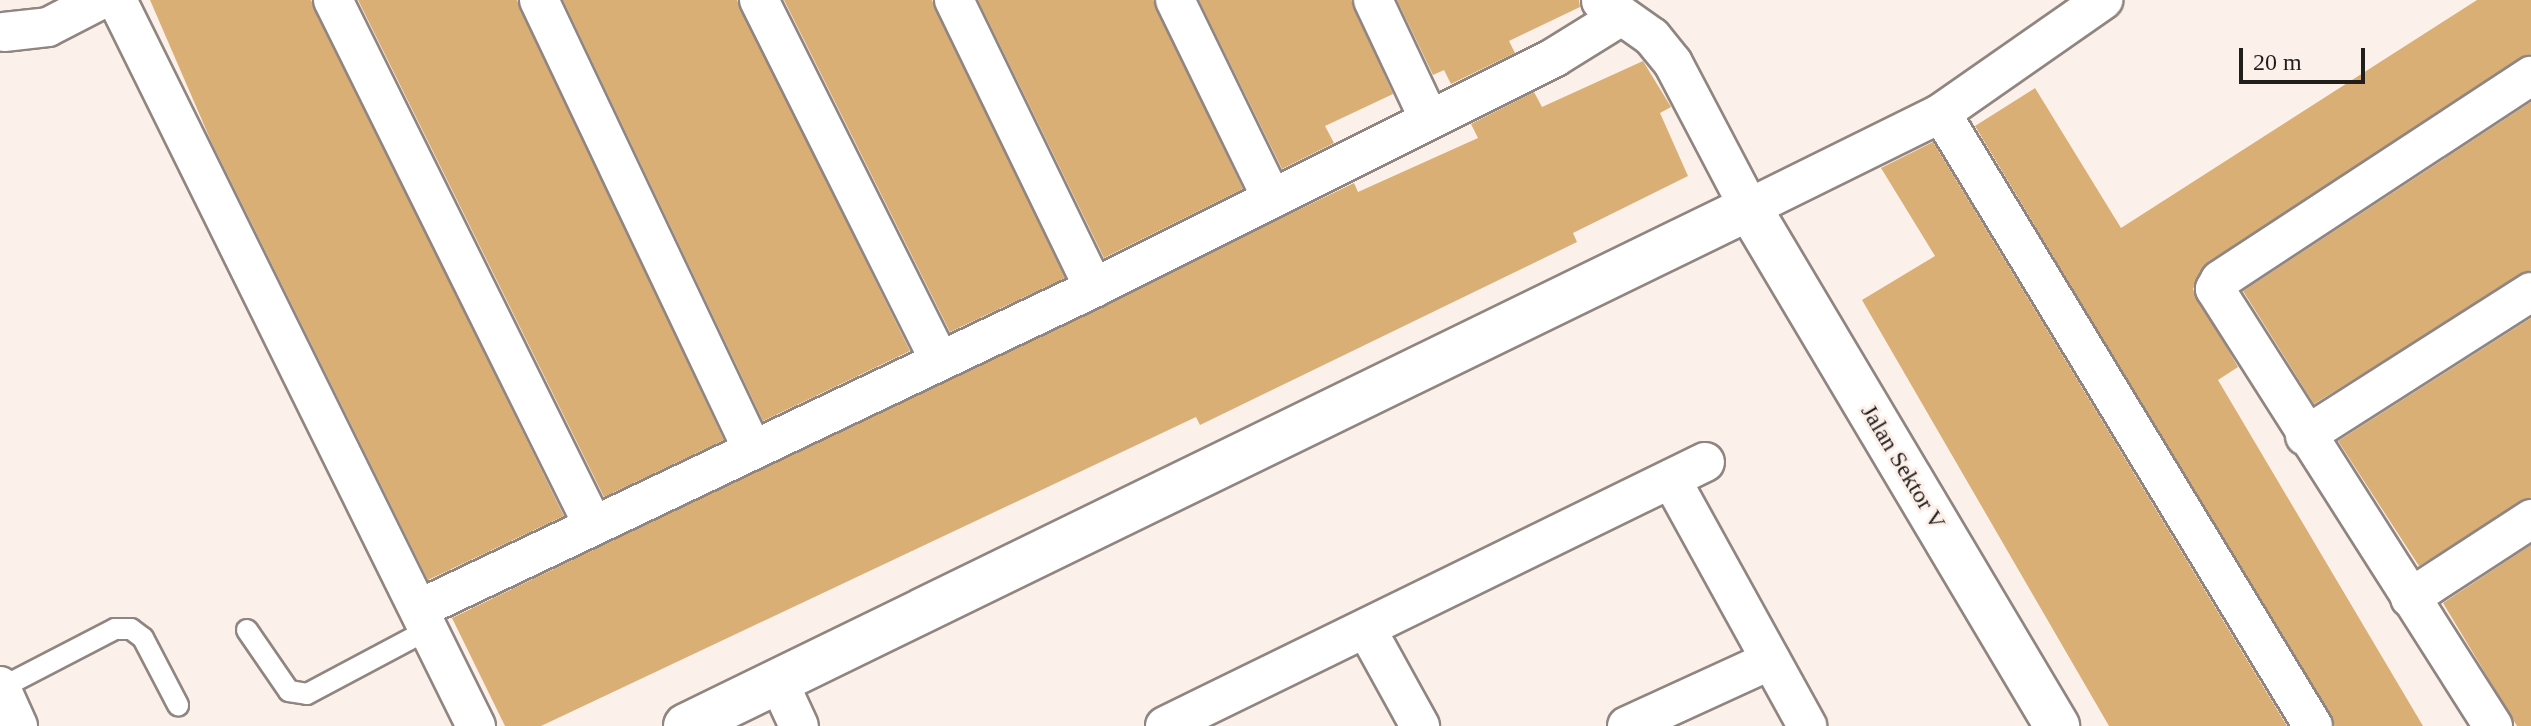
<!DOCTYPE html>
<html>
<head>
<meta charset="utf-8">
<style>
	body { margin:0 }
	#map { position:relative; width:2531px; height:726px; overflow:hidden; background:#fcf0ea; font-family:Georgia,serif }
	div>[style] { position:absolute }
	.building>* { inset:0; background:#d9af76 }
	.roads { filter:drop-shadow(2px 0 #908580) drop-shadow(-2px 0 #908580) drop-shadow(0 2px #908580) drop-shadow(0 -2px #908580) }
	.service>* { height:20px; margin:-10px; padding:0 10px; transform-origin:10px; border-radius:10px; background:#fff }
	.minor>* { height:38px; margin:-19px; padding:0 19px; transform-origin:19px; border-radius:19px; background:#fff }
	.tertiary>* { height:44px; margin:-22px; padding:0 22px; transform-origin:22px; border-radius:22px; background:#fff }
	span { translate:-50% -50%; white-space:nowrap; text-align:center; line-height:1.15; -webkit-text-stroke:6px #fcf0ea; paint-order:stroke }
	.street-label { font-size:24px; color:#221e1c }
	.scale { position:absolute; left:2239px; top:48px; width:126px; height:36px; box-sizing:border-box; border:4px solid #221e1c; border-top:0; padding-left:10px; font-size:24px; line-height:28px; white-space:nowrap; color:#221e1c; -webkit-text-stroke:6px #fcf0ea; paint-order:stroke }
</style>
</head>
<body>
<div id="map">
	<div class="building">
		<i style="clip-path:polygon(150px 0,311px 0,564px 516px,428px 580px,211px 141px)"></i>
		<i style="clip-path:polygon(358px 0,517px 0,724px 440px,604px 497px)"></i>
		<i style="clip-path:polygon(563px 0,737px 0,910px 351px,763px 421px)"></i>
		<i style="clip-path:polygon(784px 0,932px 0,1065px 278px,950px 332px)"></i>
		<i style="clip-path:polygon(978px 0,1153px 0,1243px 189px,1104px 258px)"></i>
		<i style="clip-path:polygon(1199px 0,1351px 0,1393px 94px,1325px 126px,1334px 143px,1282px 169px)"></i>
		<i style="clip-path:polygon(1397px 0,1579px 0,1580px 7px,1509px 41px,1515px 53px,1451px 84px,1444px 70px,1433px 75px)"></i>
		<i style="clip-path:polygon(2477px 0,2531px 0,2531px 54px,2208px 262px,2193px 289px,2238px 367px,2218px 380px,2423px 726px,2335px 726px,1975px 126px,2035px 88px,2121px 228px)"></i>
		<i style="clip-path:polygon(1643px 61px,1671px 107px,1660px 113px,1688px 176px,1573px 233px,1577px 242px,1200px 425px,1196px 417px,541px 726px,505px 726px,452px 618px,1354px 183px,1358px 192px,1478px 138px,1471px 124px,1534px 92px,1542px 107px)"></i>
		<i style="clip-path:polygon(2531px 102px,2531px 270px,2314px 404px,2243px 291px)"></i>
		<i style="clip-path:polygon(1933px 142px,2287px 726px,2109px 726px,1862px 300px,1935px 256px,1881px 168px)"></i>
		<i style="clip-path:polygon(2531px 318px,2531px 497px,2419px 566px,2338px 441px)"></i>
		<i style="clip-path:polygon(2531px 545px,2531px 726px,2517px 726px,2443px 603px)"></i>
	</div>
	<div class="roads">
		<div class="service">
			<i style="left:247px;top:630px;width:74px;rotate:55.5deg"></i>
			<i style="left:289px;top:691px;width:18px;rotate:9deg"></i>
			<i style="left:307px;top:694px;width:138px;rotate:-28deg"></i>
			<i style="left:1px;top:688px;width:128px;rotate:-27.4deg"></i>
			<i style="left:115px;top:629px;width:16px"></i>
			<i style="left:131px;top:629px;width:15px;rotate:37deg"></i>
			<i style="left:143px;top:638px;width:76px;rotate:62.4deg"></i>
		</div>
		<div class="minor">
			<i style="left:117px;top:0;width:810px;rotate:63.69deg"></i>
			<i style="left:333px;top:0;width:586px;rotate:63.65deg"></i>
			<i style="left:539px;top:0;width:496px;rotate:64.6deg"></i>
			<i style="left:759px;top:0;width:402px;rotate:63.4deg"></i>
			<i style="left:954px;top:0;width:320px;rotate:64.1deg"></i>
			<i style="left:1175px;top:0;width:221px;rotate:64deg"></i>
			<i style="left:1373px;top:0;width:129px;rotate:64.8deg"></i>
			<i style="left:1601px;top:1px;width:62px;rotate:35.2deg"></i>
			<i style="left:1652px;top:37px;width:33px;rotate:51deg"></i>
			<i style="left:1673px;top:63px;width:164px;rotate:62.3deg"></i>
			<i style="left:1749px;top:208px;width:214px;rotate:-26.3deg"></i>
			<i style="left:1941px;top:113px;width:198px;rotate:-34.9deg"></i>
			<i style="left:4px;top:32px;width:44px;rotate:-6.5deg"></i>
			<i style="left:48px;top:27px;width:59px;rotate:-27.4deg"></i>
			<i style="left:1941px;top:113px;width:717px;rotate:58.75deg"></i>
			<i style="left:2305px;top:436px;width:268px;rotate:-32.5deg"></i>
			<i style="left:1672px;top:481px;width:280px;rotate:61.1deg"></i>
			<i style="left:2410px;top:598px;width:145px;rotate:-33.1deg"></i>
			<i style="left:419px;top:609px;width:747px;rotate:-25.43deg"></i>
			<i style="left:1094px;top:288px;width:516px;rotate:-26.61deg"></i>
			<i style="left:1555px;top:57px;width:74px;rotate:-31.8deg"></i>
			<i style="left:1367px;top:630px;width:110px;rotate:61.1deg"></i>
			<i style="left:779px;top:683px;width:47px;rotate:65.1deg"></i>
			<i style="left:0;top:686px;width:44px;rotate:65.8deg"></i>
			<i style="left:1165px;top:726px;width:601px;rotate:-26.05deg"></i>
			<i style="left:1627px;top:726px;width:158px;rotate:-24.6deg"></i>
			<i style="left:2493px;top:726px;width:518px;rotate:-122.46deg"></i>
			<i style="left:2215px;top:289px;width:10px;rotate:-61deg"></i>
			<i style="left:2220px;top:280px;width:372px;rotate:-33.3deg"></i>
		</div>
		<div class="tertiary">
			<i style="left:686px;top:726px;width:1182px;rotate:-25.98deg"></i>
			<i style="left:1749px;top:208px;width:603px;rotate:59.26deg"></i>
		</div>
	</div>
	<div class="street-label">
		<span style="left:1903px;top:467px;rotate:59deg">Jalan Sektor V</span>
	</div>
	<div class="scale">20 m</div>
</div>
</body>
</html>
